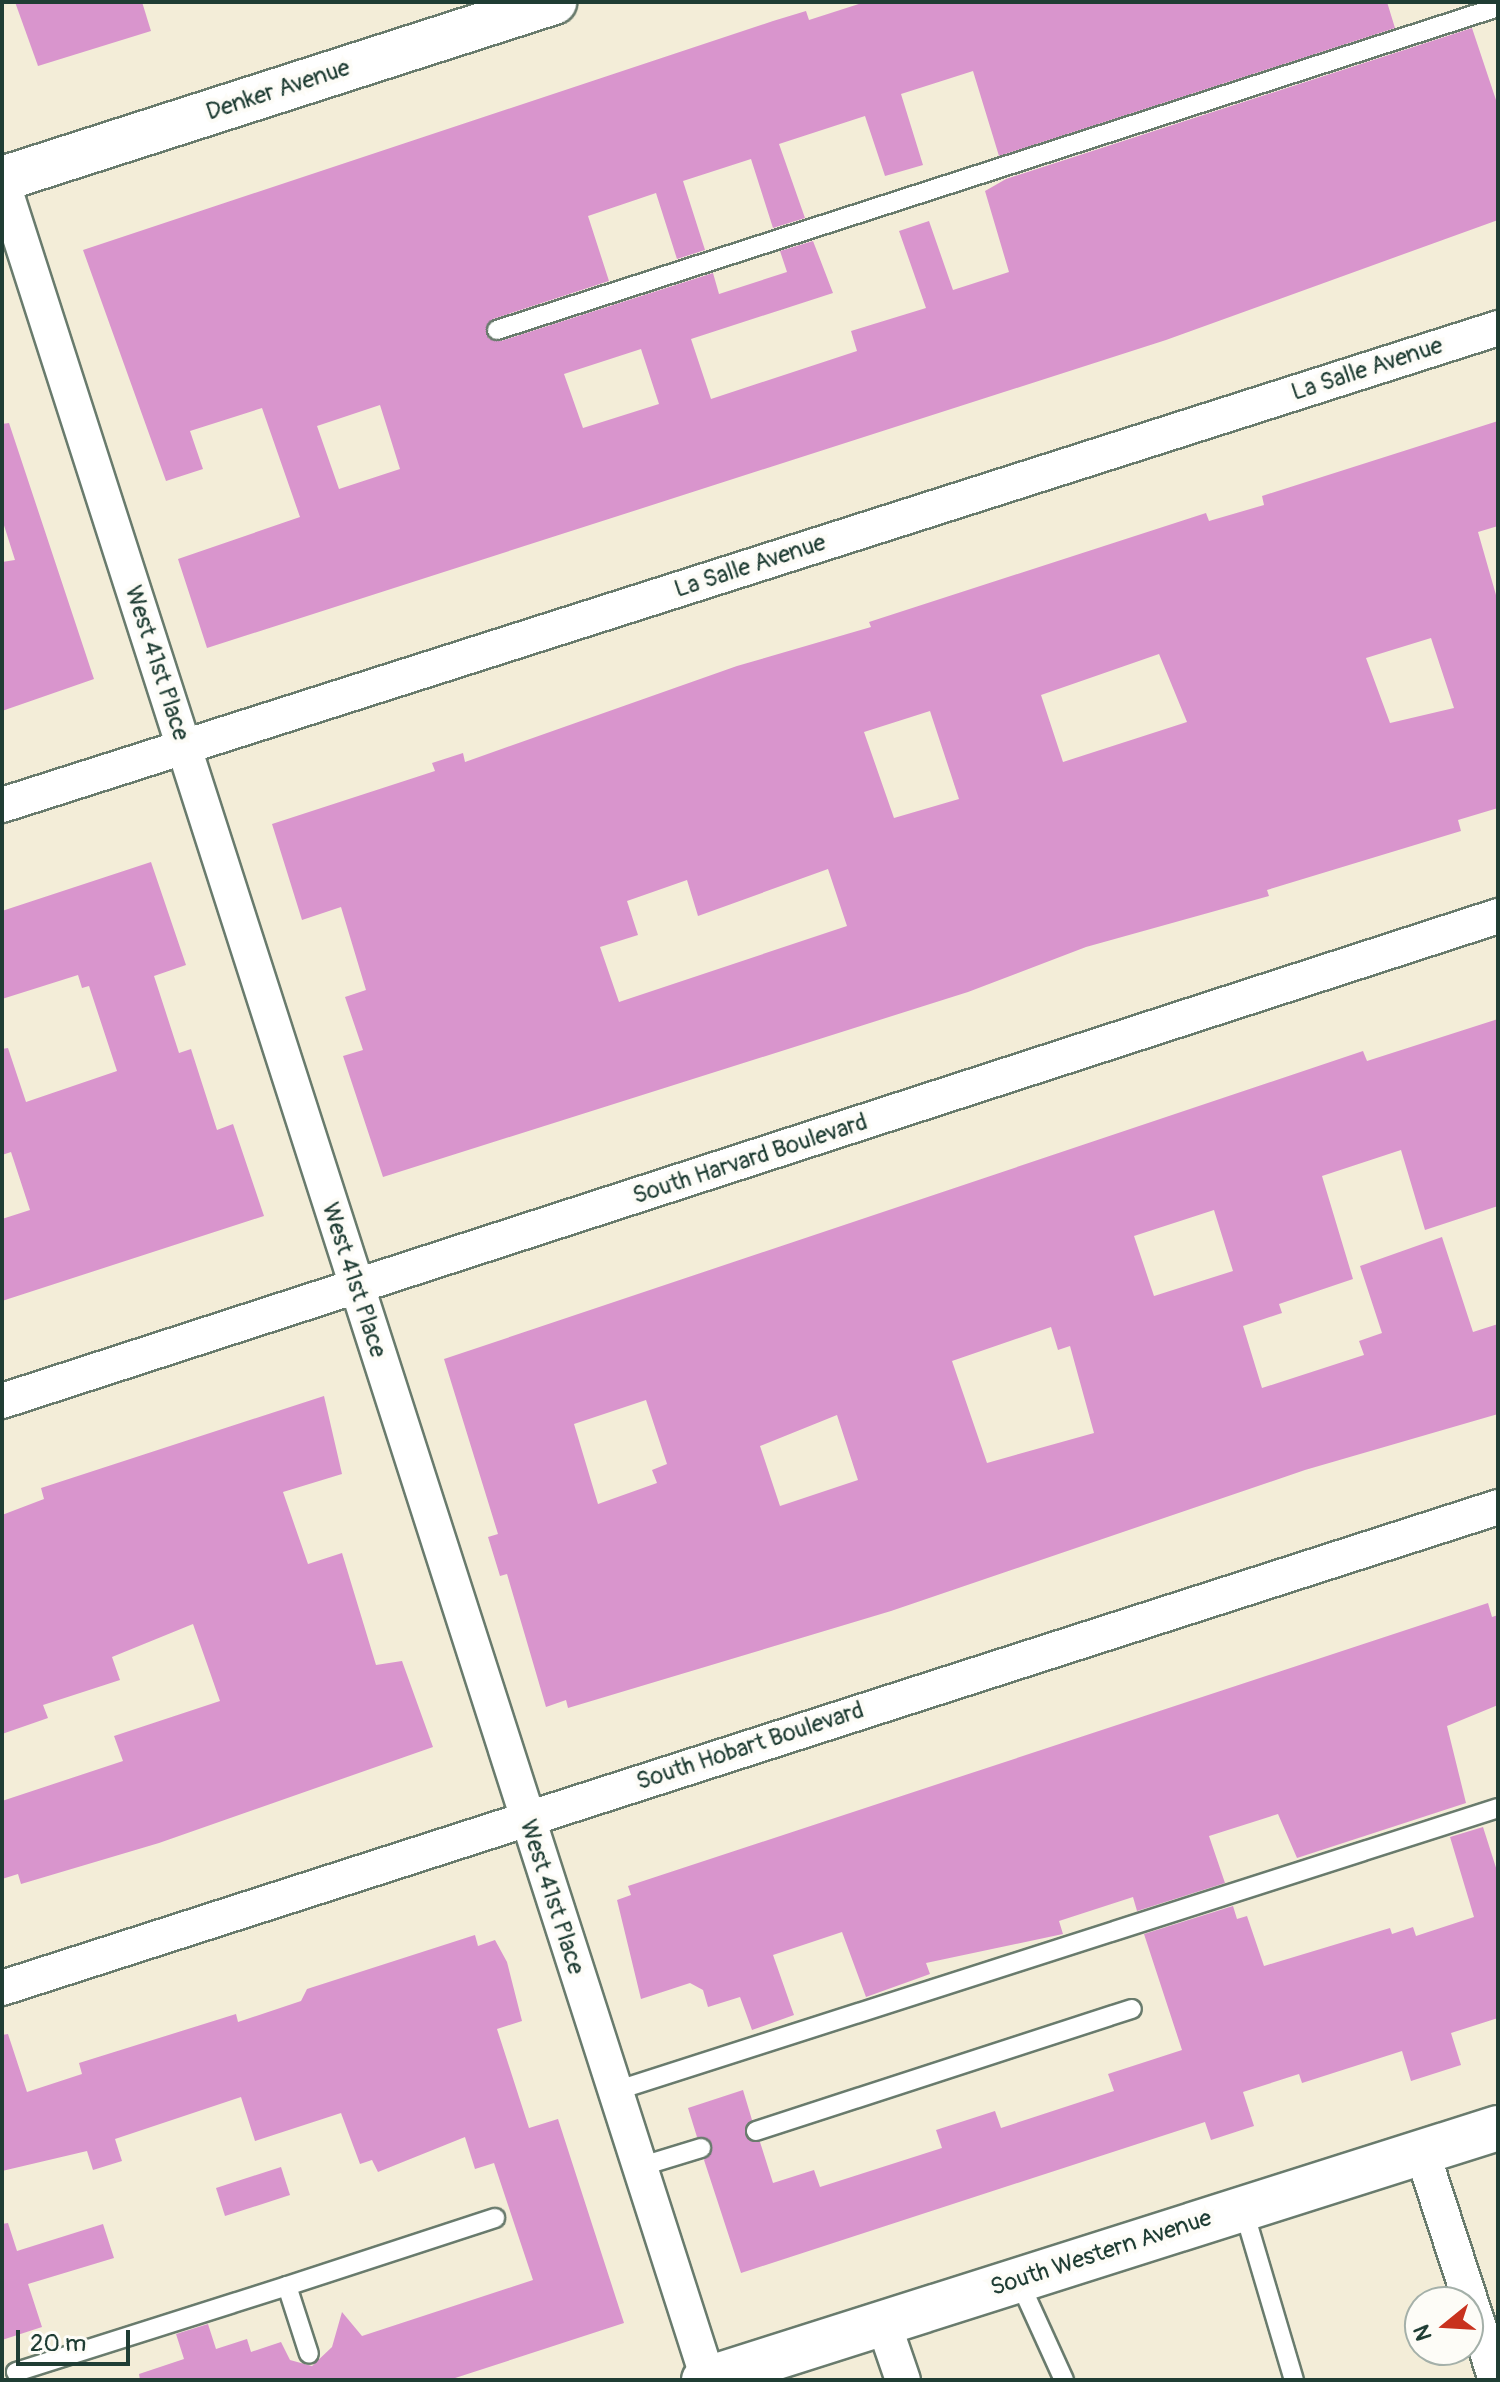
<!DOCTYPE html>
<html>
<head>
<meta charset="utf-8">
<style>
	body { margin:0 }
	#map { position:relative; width:1500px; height:2382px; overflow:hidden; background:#f3edd8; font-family:Pangolin,sans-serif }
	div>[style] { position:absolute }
	.building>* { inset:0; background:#d995cd }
	.roads { filter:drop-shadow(2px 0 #697b6d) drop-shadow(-2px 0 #697b6d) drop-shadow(0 2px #697b6d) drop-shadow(0 -2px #697b6d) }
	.lane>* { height:18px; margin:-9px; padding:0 9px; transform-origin:9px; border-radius:9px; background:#fff }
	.street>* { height:34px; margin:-17px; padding:0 17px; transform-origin:17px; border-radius:17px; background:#fff }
	.secondary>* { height:44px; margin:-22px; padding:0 22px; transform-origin:22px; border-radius:22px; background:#fff }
	.primary>* { height:44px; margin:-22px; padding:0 22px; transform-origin:22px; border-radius:22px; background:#fff }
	span { translate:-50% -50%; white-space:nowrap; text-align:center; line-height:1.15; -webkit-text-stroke:8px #fdfcf7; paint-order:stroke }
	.street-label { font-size:24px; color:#1f3d34 }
	.frame { position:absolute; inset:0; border:4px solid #1f3d34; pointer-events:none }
	.north { position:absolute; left:1404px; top:2286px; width:80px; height:80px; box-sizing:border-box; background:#fdfcf7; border:2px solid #a4b0a9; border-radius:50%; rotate:252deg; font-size:22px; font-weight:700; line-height:32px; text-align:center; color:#1f3d34 }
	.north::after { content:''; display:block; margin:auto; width:28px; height:36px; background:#c8321e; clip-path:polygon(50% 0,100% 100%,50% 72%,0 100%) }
	.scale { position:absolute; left:16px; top:2330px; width:114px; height:36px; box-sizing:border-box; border:4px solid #1f3d34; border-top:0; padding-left:10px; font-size:24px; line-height:28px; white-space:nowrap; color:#1f3d34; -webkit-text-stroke:6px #fdfcf7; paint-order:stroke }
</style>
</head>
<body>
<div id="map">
	<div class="building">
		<i style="clip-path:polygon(15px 2px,142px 2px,151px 31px,38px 66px)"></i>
		<i style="clip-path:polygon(evenodd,865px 2px,1387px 2px,1395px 28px,999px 156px,973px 71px,901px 94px,923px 165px,885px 176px,865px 116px,779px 144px,805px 218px,773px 228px,751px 159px,683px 181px,705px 250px,677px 259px,656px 193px,588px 216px,609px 281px,493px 319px,488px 338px,501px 341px,713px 273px,719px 294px,787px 272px,780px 251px,813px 241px,833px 293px,691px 339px,711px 399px,857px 351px,851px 331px,926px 308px,899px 231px,929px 221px,953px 290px,1009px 272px,985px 191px,1006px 179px,1472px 28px,1498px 106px,1498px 220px,1166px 340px,207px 648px,178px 559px,300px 517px,262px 408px,190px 431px,203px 469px,166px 481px,83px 250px,773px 21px,806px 11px,809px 20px,865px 2px,641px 349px,659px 404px,583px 428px,564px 374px,641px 349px,865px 2px,380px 405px,400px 469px,339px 489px,317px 426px,380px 405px)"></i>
		<i style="clip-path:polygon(evenodd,1498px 421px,1498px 526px,1478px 532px,1498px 602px,1498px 808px,1458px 820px,1461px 831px,1267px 890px,1269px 896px,1086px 947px,968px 992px,383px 1177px,343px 1056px,363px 1050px,345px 997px,366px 990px,341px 907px,302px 920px,272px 824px,435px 771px,432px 763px,463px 753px,465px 762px,737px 666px,871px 627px,869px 622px,1206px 513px,1209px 521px,1264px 505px,1262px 496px,1498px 421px,1431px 638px,1454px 708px,1390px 723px,1366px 658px,1431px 638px,1498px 421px,1159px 654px,1187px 722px,1063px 762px,1041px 695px,1159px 654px,1498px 421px,930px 711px,959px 799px,894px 818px,864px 732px,930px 711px,1498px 421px,828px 869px,847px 926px,619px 1002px,600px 947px,638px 935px,627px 901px,687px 880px,698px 916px,828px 869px)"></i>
		<i style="clip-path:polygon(9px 423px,94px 679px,2px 711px,2px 562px,15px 560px,2px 519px,2px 424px)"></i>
		<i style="clip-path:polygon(151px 862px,186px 965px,154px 976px,179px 1053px,191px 1049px,217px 1130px,233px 1124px,264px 1216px,2px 1301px,2px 1219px,30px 1210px,11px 1152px,2px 1155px,2px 1049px,8px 1048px,26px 1102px,117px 1071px,89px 986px,82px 988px,78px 975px,2px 999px,2px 911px)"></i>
		<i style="clip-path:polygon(evenodd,1498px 1019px,1498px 1206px,1425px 1230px,1401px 1150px,1322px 1176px,1353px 1279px,1279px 1304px,1282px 1313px,1243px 1326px,1262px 1388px,1364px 1355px,1359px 1341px,1382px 1333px,1360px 1266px,1442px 1237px,1473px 1332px,1498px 1324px,1498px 1414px,1305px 1470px,891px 1611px,568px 1708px,566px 1700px,546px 1707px,507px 1574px,500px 1576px,488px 1537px,498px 1534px,444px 1359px,1363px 1051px,1367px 1061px,1498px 1019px,1214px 1210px,1233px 1271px,1154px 1296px,1134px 1236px,1214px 1210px,1498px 1019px,1051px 1327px,1058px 1350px,1070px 1346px,1094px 1433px,987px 1463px,952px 1361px,1051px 1327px,1498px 1019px,646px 1400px,667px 1464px,652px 1470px,657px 1483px,598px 1504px,574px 1424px,646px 1400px,1498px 1019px,837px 1415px,858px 1480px,780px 1506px,760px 1446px,837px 1415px)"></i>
		<i style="clip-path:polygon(324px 1396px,342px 1474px,283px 1492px,308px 1564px,342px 1553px,376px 1665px,402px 1661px,433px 1747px,159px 1843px,21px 1884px,18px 1874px,2px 1879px,2px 1801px,123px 1761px,114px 1736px,220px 1701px,193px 1624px,112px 1657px,120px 1680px,43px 1705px,48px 1718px,2px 1734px,2px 1515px,44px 1499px,41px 1488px)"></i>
		<i style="clip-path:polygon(1488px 1603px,1492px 1617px,1498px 1615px,1498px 1705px,1447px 1726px,1466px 1803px,1297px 1858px,1278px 1814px,1209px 1836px,1225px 1883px,1137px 1911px,1133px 1897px,1059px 1921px,1063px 1934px,926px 1963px,930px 1974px,866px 1997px,842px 1932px,773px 1955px,794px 2015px,752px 2030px,740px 1997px,708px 2007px,703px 1990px,690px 1983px,641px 1999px,617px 1900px,631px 1895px,628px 1886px)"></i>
		<i style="clip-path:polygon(1483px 1827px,1498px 1874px,1498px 2018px,1451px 2033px,1461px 2065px,1411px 2081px,1402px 2051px,1302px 2083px,1299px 2074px,1243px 2092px,1254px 2126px,1211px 2140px,1205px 2122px,741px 2273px,704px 2160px,712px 2144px,697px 2137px,688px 2108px,743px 2090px,752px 2120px,745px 2135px,760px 2142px,773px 2183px,814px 2170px,820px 2187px,942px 2148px,936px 2130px,995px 2111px,1001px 2128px,1114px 2091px,1108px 2074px,1182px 2050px,1144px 1934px,1233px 1906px,1237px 1919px,1247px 1916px,1264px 1966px,1390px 1928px,1392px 1934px,1413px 1927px,1416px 1936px,1474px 1917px,1450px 1837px)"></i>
		<i style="clip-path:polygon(475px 1935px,478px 1946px,495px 1940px,507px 1962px,522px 2021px,497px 2029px,529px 2128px,558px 2119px,624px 2323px,449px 2380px,140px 2380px,139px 2374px,184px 2359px,176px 2334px,208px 2324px,216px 2349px,247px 2339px,251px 2352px,281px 2342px,290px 2360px,312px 2366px,332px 2347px,342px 2312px,362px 2336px,533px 2280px,494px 2163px,475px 2169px,465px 2137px,378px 2172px,372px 2160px,360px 2164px,341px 2113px,255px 2141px,241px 2097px,115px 2139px,122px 2161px,93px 2170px,87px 2151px,2px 2171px,2px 2035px,8px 2034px,27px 2092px,82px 2074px,79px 2063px,236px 2014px,238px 2022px,301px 2001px,307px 1989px)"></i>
		<i style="clip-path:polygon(281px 2167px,290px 2195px,225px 2216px,216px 2188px)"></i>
		<i style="clip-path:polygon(8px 2223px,17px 2251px,103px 2224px,114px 2258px,28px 2284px,42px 2327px,2px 2340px,2px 2224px)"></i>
	</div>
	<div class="roads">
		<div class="lane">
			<i style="left:497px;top:330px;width:1052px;rotate:-17.88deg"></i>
			<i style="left:615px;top:2091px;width:927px;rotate:-17.77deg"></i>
			<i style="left:756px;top:2131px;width:395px;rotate:-18deg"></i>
			<i style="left:639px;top:2167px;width:65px;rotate:-17deg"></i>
			<i style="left:1243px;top:2208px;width:179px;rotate:73.5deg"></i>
			<i style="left:1018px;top:2279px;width:111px;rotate:65.5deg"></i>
			<i style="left:287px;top:2286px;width:219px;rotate:-18.1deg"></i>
			<i style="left:16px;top:2372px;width:284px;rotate:-17.6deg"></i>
			<i style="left:287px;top:2286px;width:71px;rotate:72.1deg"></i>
		</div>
		<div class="street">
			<i style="left:2px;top:181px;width:2309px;rotate:72.19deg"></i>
			<i style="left:2px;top:805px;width:1570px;rotate:-17.68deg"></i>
			<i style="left:2px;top:1401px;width:1573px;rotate:-17.96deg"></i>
			<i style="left:2px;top:1988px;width:1571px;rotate:-17.82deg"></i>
			<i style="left:1422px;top:2152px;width:240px;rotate:72deg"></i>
			<i style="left:883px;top:2322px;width:61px;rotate:71deg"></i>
		</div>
		<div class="secondary">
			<i style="left:2px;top:179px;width:580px;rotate:-17.78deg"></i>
		</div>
		<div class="primary">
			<i style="left:704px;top:2380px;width:833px;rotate:-17.61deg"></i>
		</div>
	</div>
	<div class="street-label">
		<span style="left:278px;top:90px;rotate:-18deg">Denker Avenue</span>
		<span style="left:1367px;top:369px;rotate:-18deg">La Salle Avenue</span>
		<span style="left:750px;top:566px;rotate:-18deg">La Salle Avenue</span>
		<span style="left:157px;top:663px;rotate:72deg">West 41st Place</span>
		<span style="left:750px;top:1159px;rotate:-18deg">South Harvard Boulevard</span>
		<span style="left:354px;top:1280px;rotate:72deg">West 41st Place</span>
		<span style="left:750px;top:1746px;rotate:-18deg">South Hobart Boulevard</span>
		<span style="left:552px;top:1897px;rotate:72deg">West 41st Place</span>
		<span style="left:1101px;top:2253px;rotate:-18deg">South Western Avenue</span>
	</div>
	<div class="frame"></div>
	<div class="north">N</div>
	<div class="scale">20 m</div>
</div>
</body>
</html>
